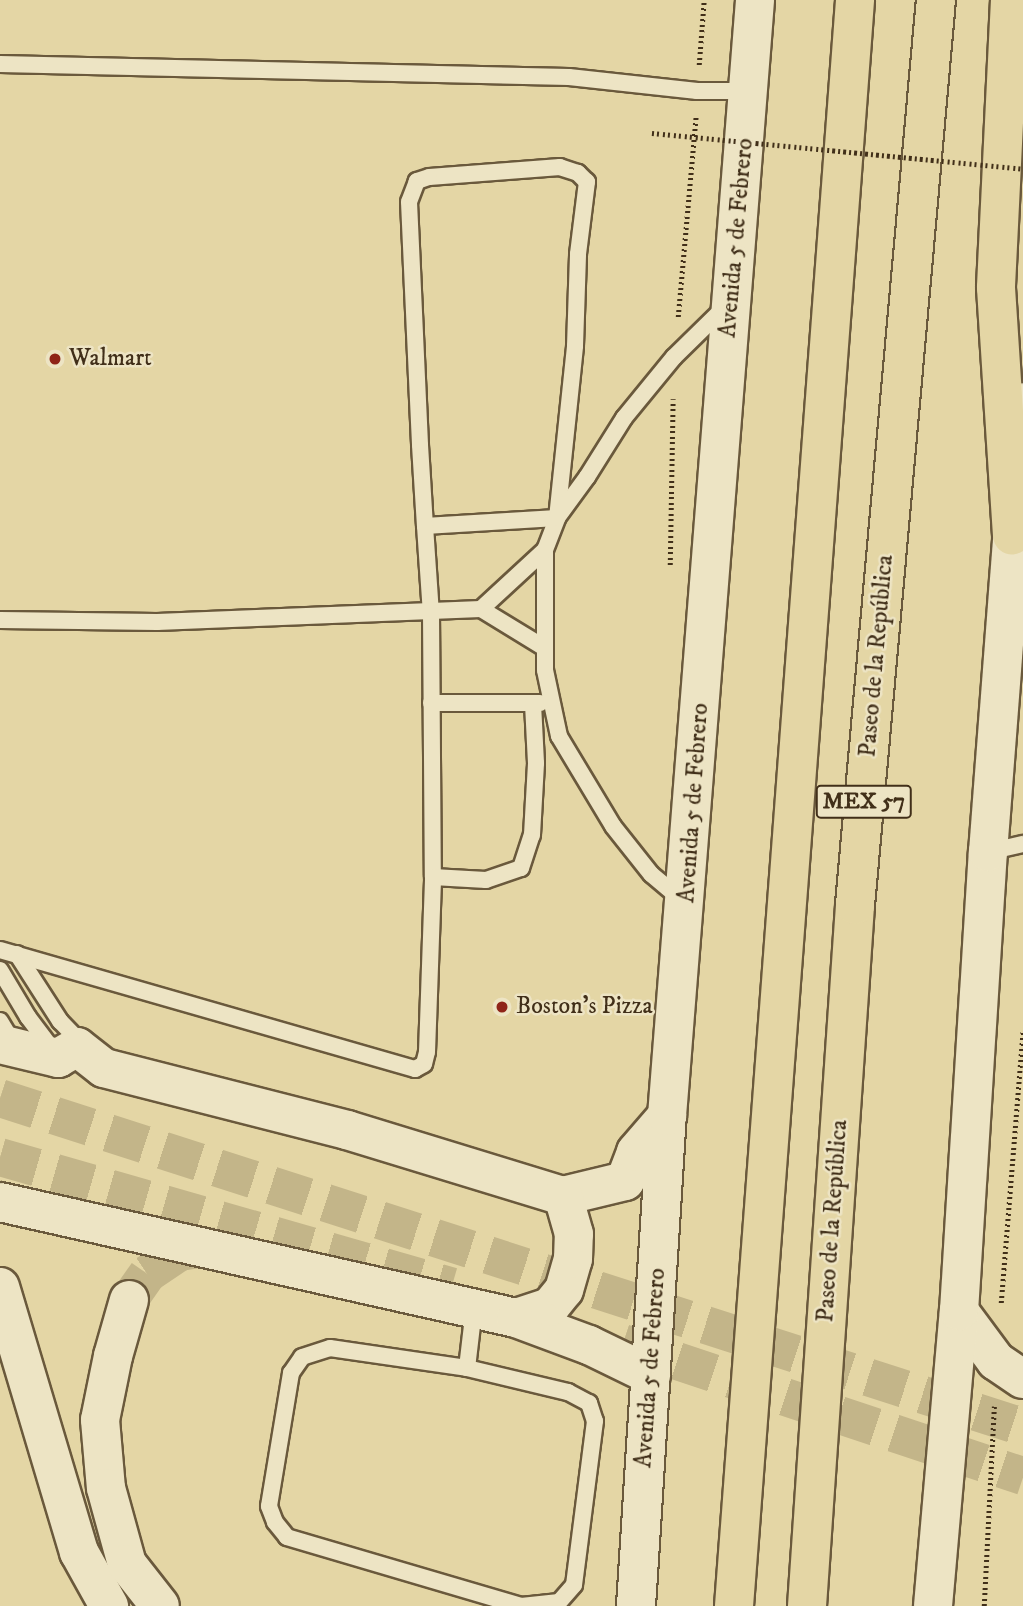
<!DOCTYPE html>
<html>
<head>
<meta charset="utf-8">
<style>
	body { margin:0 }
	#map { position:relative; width:1023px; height:1606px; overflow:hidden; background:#e4d6a5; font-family:"IM FELL DW Pica",serif }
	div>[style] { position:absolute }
	.secondary-tunnel>* { height:38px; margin-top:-19px; transform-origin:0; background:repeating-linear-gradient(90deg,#c3b589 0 38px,transparent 0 57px) }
	.path>* { height:4.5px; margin-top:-2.25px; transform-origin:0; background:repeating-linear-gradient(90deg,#412f19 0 2px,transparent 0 5.5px) }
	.roads { filter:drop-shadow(2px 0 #6a593c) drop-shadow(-2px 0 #6a593c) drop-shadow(0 2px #6a593c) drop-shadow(0 -2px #6a593c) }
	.lane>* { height:16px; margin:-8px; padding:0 8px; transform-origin:8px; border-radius:8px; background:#ede4c4 }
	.secondary>* { height:38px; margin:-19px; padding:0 19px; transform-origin:19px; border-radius:19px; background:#ede4c4 }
	.highway>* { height:38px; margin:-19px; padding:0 19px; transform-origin:19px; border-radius:19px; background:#e4d6a5 }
	.path-bridge>* { height:4.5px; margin-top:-2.25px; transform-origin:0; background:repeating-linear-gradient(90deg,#412f19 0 2px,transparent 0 5.5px) }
	.dots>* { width:19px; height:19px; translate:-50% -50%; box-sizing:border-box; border:4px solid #ede4c4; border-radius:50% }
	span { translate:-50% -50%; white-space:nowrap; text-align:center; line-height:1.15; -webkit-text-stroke:5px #ede4c4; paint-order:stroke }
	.shield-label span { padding:2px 5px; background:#ede4c4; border:2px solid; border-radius:5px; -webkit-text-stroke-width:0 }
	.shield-label { font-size:23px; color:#412f19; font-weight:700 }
	.street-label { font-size:24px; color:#412f19 }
	.poi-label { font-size:24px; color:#412f19 }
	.left { translate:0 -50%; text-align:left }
</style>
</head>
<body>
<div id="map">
	<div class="secondary-tunnel">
		<i style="left:0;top:1098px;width:1075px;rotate:17.83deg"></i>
		<i style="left:0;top:1157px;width:470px;rotate:16deg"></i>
		<i style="left:129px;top:1300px;width:32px;rotate:-55deg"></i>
		<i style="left:147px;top:1274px;width:40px;rotate:-34deg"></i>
		<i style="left:180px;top:1252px;width:38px;rotate:-9deg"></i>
		<i style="left:623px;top:1343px;width:422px;rotate:18.4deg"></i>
	</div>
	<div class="path">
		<i style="left:699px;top:65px;width:65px;rotate:-85.6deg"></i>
		<i style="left:678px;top:317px;width:202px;rotate:-84.9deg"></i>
		<i style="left:670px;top:565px;width:166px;rotate:-89deg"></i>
		<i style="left:1001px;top:1303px;width:272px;rotate:-85.4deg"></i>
		<i style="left:984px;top:1606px;width:200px;rotate:-87.1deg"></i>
	</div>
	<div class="roads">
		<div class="lane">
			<i style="left:0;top:64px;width:569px;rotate:1.31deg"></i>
			<i style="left:569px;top:77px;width:129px;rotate:6.2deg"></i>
			<i style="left:697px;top:91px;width:50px"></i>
			<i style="left:425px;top:526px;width:132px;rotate:-3.5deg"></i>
			<i style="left:557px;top:518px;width:173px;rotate:-84deg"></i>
			<i style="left:575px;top:346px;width:92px;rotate:-88.1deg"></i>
			<i style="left:578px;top:254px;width:73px;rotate:-82.9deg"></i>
			<i style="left:587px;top:182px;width:13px;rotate:-135deg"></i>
			<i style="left:578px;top:173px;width:19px;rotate:-162deg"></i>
			<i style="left:560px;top:167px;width:131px;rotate:175.6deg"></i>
			<i style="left:429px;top:177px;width:13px;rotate:162deg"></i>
			<i style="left:417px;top:181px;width:22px;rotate:111deg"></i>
			<i style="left:409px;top:202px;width:243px;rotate:87.4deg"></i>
			<i style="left:420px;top:445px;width:81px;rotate:86.5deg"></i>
			<i style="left:425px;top:526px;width:87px;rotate:86.1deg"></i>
			<i style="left:431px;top:613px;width:264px;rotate:89.6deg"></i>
			<i style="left:481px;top:609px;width:87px;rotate:-42.7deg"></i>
			<i style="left:0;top:620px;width:157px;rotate:0.7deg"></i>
			<i style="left:157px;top:622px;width:324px;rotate:-2.3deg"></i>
			<i style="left:481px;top:609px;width:75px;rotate:31.4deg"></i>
			<i style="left:431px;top:703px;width:109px"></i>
			<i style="left:988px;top:852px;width:36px;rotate:-13deg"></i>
			<i style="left:682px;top:900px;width:40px;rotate:-140deg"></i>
			<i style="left:651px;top:874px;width:61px;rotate:-128.4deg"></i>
			<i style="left:613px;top:826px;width:105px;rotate:-121deg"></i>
			<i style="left:559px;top:736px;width:67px;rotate:-102deg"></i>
			<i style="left:545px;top:670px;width:120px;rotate:-90deg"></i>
			<i style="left:545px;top:550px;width:34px;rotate:-69deg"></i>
			<i style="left:557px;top:518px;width:51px;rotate:-53.8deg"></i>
			<i style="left:587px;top:477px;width:70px;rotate:-57.9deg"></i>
			<i style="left:624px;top:418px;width:79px;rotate:-50.7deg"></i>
			<i style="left:674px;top:357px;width:71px;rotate:-44.4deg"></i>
			<i style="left:0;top:950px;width:432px;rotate:16deg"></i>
			<i style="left:415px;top:1069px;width:10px;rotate:-29deg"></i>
			<i style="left:424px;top:1064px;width:12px;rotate:-76deg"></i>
			<i style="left:427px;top:1052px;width:175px;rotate:-88deg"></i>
			<i style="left:433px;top:877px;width:53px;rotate:3.2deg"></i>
			<i style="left:486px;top:880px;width:37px;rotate:-19deg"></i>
			<i style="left:521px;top:868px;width:35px;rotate:-72deg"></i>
			<i style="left:532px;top:835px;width:72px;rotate:-86.8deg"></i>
			<i style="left:536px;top:763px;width:60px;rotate:-92.9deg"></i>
			<i style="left:17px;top:954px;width:80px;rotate:57.3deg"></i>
			<i style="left:60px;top:1021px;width:33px;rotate:46deg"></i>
			<i style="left:0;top:970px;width:55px;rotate:59.2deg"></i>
			<i style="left:28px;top:1017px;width:41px;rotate:52.9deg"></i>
			<i style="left:0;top:1021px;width:26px;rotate:59deg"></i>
			<i style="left:330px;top:1348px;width:138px;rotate:8.3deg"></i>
			<i style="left:467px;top:1368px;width:104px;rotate:13.4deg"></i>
			<i style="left:568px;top:1392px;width:24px;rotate:28deg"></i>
			<i style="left:589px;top:1403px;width:19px;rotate:72deg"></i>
			<i style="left:595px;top:1421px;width:165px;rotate:97.3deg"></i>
			<i style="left:574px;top:1585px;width:23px;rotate:131deg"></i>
			<i style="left:559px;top:1602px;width:38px;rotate:174deg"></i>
			<i style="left:521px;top:1606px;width:244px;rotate:-163.6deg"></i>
			<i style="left:287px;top:1537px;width:19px;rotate:-129deg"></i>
			<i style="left:275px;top:1522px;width:17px;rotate:-111deg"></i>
			<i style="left:269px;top:1506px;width:135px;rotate:-80.6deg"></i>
			<i style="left:291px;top:1373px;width:19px;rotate:-55deg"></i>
			<i style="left:302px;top:1357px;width:29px;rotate:-18deg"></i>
			<i style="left:467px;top:1368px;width:60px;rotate:-83.3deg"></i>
		</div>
		<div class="secondary">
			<i style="left:0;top:1044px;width:60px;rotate:13.6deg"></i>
			<i style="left:58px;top:1058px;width:22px;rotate:-30deg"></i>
			<i style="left:77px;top:1047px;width:34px;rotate:38deg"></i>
			<i style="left:104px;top:1068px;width:251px;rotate:14.3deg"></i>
			<i style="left:347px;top:1130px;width:226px;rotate:17deg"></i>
			<i style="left:563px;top:1196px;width:64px;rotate:-13.6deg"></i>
			<i style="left:625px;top:1181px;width:31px;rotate:-69deg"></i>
			<i style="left:636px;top:1152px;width:48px;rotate:-49.3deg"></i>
			<i style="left:0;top:1202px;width:529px;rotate:12.67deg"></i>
			<i style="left:516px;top:1318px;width:78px;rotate:20.3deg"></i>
			<i style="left:589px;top:1345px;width:69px;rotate:25.8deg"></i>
			<i style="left:0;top:1287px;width:277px;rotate:73.4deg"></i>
			<i style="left:79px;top:1552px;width:62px;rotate:60.9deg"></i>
			<i style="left:129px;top:1300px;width:58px;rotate:105.9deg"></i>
			<i style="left:113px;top:1356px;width:65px;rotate:101.5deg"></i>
			<i style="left:100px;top:1420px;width:68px;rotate:85deg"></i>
			<i style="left:106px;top:1488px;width:79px;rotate:74.6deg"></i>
			<i style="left:127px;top:1564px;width:53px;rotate:51.8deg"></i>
			<i style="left:959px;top:1311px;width:62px;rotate:53.5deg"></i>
			<i style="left:996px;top:1361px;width:32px;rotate:34deg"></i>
			<i style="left:516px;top:1318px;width:36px;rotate:-18deg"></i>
			<i style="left:550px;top:1307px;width:22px;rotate:-51deg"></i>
			<i style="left:564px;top:1290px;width:32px;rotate:-74deg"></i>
			<i style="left:573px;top:1259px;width:25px;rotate:-88deg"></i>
			<i style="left:574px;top:1234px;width:40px;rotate:-106deg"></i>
			<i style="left:636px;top:1606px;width:491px;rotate:-86.4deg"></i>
			<i style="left:667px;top:1116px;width:1119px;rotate:-85.49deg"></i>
			<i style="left:933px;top:1606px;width:296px;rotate:-85deg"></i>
			<i style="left:959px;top:1311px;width:460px;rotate:-86.4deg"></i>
			<i style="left:988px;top:852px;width:451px;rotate:-85.6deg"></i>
		</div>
		<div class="highway">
			<i style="left:1010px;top:0;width:288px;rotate:92.8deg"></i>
			<i style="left:996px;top:288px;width:248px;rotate:86.3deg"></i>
			<i style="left:734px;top:1606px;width:1611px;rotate:-85.69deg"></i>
			<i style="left:807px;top:1606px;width:703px;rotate:-86.08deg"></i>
			<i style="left:855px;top:905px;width:909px;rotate:-84.89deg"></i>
		</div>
	</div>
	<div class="path-bridge">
		<i style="left:652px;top:133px;width:373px;rotate:5.5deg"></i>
	</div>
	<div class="dots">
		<i style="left:55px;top:359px;background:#8f2418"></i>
		<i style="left:502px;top:1007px;background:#8f2418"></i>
	</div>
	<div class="shield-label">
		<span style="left:864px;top:802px">MEX 57</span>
	</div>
	<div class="street-label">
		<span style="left:737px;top:238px;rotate:-85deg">Avenida 5 de Febrero</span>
		<span style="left:877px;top:656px;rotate:-85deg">Paseo de la República</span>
		<span style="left:694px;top:803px;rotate:-86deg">Avenida 5 de Febrero</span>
		<span style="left:833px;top:1221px;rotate:-86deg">Paseo de la República</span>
		<span style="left:651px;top:1368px;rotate:-86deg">Avenida 5 de Febrero</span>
	</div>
	<div class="poi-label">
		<span class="left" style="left:69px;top:359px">Walmart</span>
		<span class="left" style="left:516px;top:1007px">Boston's Pizza</span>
	</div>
</div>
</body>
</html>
